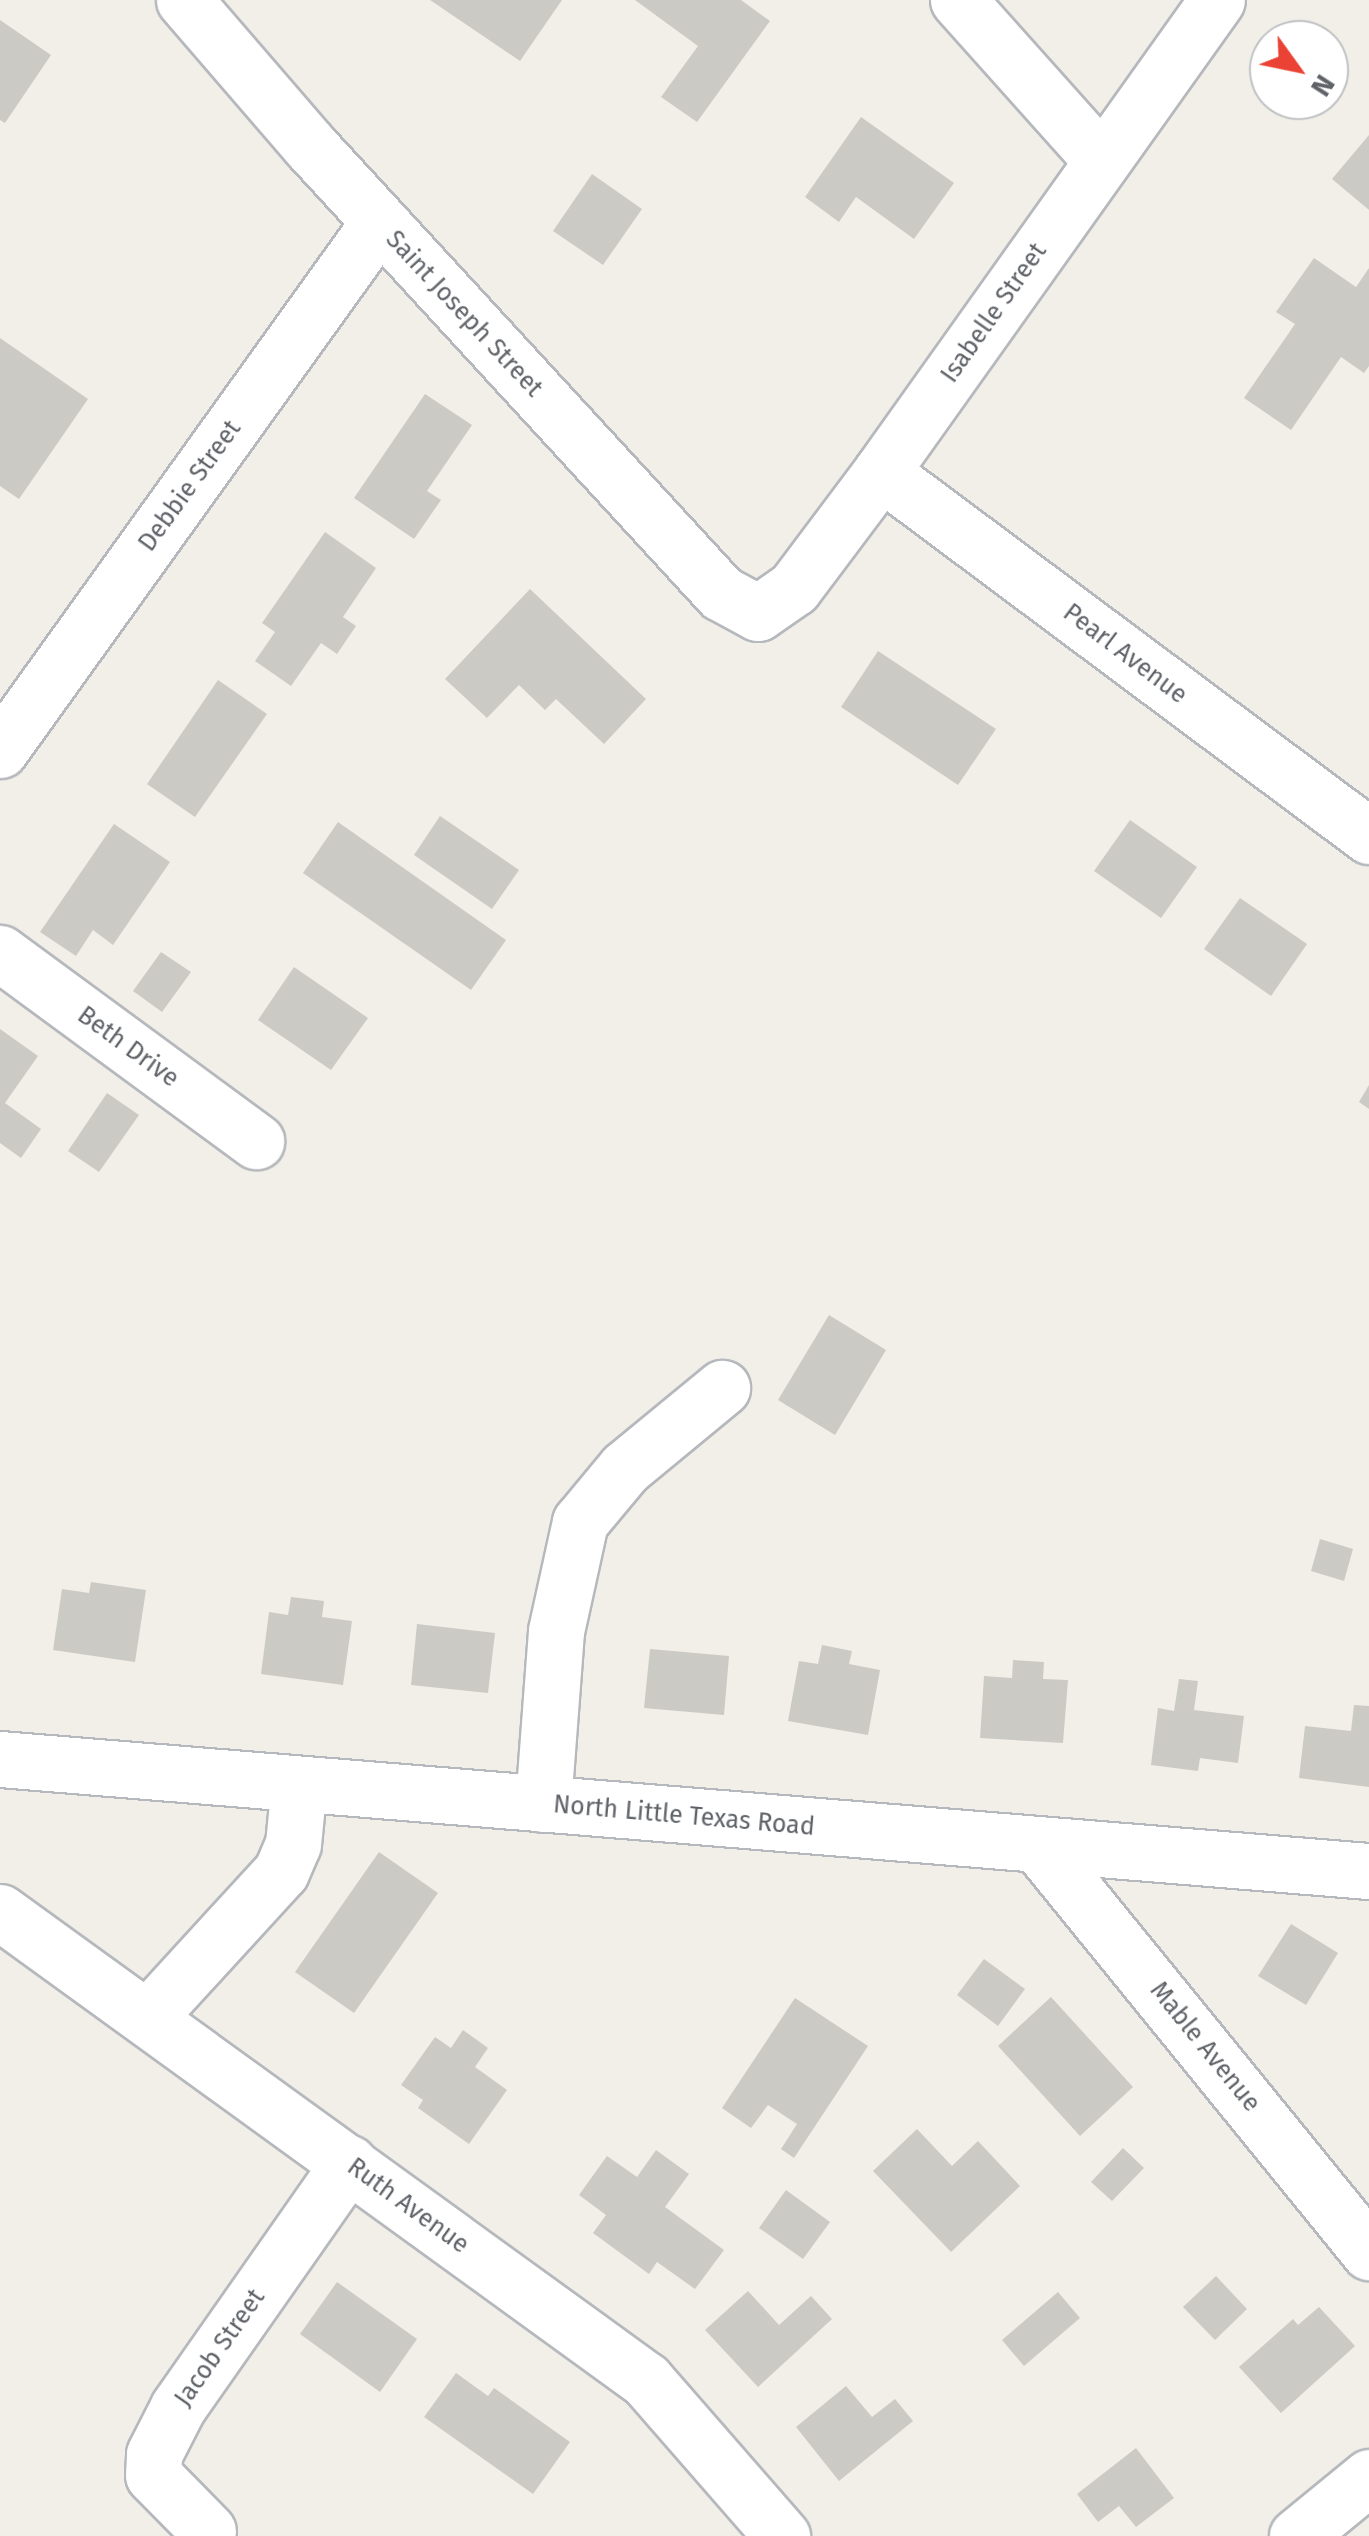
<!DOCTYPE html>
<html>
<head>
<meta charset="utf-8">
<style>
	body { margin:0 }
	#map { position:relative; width:1369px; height:2536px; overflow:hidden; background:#f1efe8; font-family:"Fira Sans",sans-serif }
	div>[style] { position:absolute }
	.building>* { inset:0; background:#cccac5 }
	.roads { filter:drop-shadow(2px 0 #b5b8bc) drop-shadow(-2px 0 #b5b8bc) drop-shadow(0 2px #b5b8bc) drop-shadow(0 -2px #b5b8bc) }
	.minor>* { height:55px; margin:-27.5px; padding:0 27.5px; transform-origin:27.5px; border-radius:27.5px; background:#fff }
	span { translate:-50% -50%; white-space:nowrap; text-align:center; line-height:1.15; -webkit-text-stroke:8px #fff; paint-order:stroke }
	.street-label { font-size:25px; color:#5f6368 }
	.north { position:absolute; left:1249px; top:20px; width:100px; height:100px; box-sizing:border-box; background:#fff; border:2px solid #bfc1c3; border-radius:50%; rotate:123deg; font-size:28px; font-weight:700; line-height:40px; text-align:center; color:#5f6368 }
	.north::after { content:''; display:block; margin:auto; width:35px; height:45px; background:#ea4335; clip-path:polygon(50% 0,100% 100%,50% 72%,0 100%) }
</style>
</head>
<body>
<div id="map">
	<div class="building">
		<i style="clip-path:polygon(430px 0,562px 0,520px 61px)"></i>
		<i style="clip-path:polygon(635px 0,741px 0,770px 21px,697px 122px,661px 97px,698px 46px)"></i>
		<i style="clip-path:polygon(0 20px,51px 55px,5px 123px,0 120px)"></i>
		<i style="clip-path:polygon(861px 117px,954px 183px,914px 239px,856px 197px,839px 222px,805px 197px)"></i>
		<i style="clip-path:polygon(1369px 135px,1369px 210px,1332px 179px)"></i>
		<i style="clip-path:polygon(592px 174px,642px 209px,603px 265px,553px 231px)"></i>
		<i style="clip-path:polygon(1314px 258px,1356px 287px,1369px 268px,1369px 366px,1364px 373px,1341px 357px,1291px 430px,1244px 398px,1295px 324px,1276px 312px)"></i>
		<i style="clip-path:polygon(0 338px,88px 399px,19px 499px,0 486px)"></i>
		<i style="clip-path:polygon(425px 394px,472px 425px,427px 491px,441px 500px,414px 539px,354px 498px)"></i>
		<i style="clip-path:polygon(325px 532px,376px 568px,343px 617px,356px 626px,337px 654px,321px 643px,291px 686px,255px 661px,275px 632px,262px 623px)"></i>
		<i style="clip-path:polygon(530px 589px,646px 699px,604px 744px,556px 699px,545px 710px,519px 685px,487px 718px,445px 679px)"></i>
		<i style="clip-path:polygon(878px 651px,996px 729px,958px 785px,841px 707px)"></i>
		<i style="clip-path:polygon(218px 680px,267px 714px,195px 817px,147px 784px)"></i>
		<i style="clip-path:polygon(440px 816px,519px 870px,492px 909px,414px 855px)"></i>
		<i style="clip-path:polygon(1130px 820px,1197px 867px,1161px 918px,1094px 871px)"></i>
		<i style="clip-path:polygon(338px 822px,506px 940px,471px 990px,303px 873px)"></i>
		<i style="clip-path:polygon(114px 824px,170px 862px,113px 945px,93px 930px,76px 956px,40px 932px)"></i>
		<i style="clip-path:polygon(1240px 898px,1307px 944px,1271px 996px,1204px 949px)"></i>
		<i style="clip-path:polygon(161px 952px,191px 972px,162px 1012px,133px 991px)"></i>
		<i style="clip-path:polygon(294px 967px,368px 1018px,331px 1070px,258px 1020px)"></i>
		<i style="clip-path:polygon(0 1029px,38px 1056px,5px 1103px,41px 1129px,21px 1158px,0 1143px)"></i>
		<i style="clip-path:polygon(1369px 1085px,1369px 1109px,1359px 1102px)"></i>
		<i style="clip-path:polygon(107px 1093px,139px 1115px,99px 1172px,68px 1151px)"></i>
		<i style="clip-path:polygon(829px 1315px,886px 1350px,835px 1435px,778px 1400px)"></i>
		<i style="clip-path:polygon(1320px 1539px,1353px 1549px,1344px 1581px,1311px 1571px)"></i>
		<i style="clip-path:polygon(91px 1582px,146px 1590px,135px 1662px,53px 1650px,62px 1589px,89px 1593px)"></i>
		<i style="clip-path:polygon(291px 1597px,324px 1601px,322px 1617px,352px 1621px,343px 1685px,261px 1674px,269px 1612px,288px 1615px)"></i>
		<i style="clip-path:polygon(417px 1624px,495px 1633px,488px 1693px,411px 1685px)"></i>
		<i style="clip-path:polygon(822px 1645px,852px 1651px,849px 1664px,880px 1670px,868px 1735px,788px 1721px,799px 1661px,818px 1664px)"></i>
		<i style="clip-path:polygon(650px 1649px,729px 1656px,724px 1715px,644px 1708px)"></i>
		<i style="clip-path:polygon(1013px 1660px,1044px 1662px,1043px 1679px,1068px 1680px,1063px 1743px,980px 1738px,984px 1676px,1012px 1678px)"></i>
		<i style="clip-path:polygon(1179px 1679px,1198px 1681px,1194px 1710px,1244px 1716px,1238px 1763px,1200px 1758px,1198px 1771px,1151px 1765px,1158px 1708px,1174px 1711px)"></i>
		<i style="clip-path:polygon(1354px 1705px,1369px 1706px,1369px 1787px,1299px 1778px,1305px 1726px,1351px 1731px)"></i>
		<i style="clip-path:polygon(379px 1852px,438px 1893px,354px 2013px,295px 1972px)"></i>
		<i style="clip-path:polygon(1291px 1924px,1338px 1953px,1306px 2005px,1258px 1976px)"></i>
		<i style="clip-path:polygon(984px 1959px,1025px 1989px,998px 2026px,957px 1995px)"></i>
		<i style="clip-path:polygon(1051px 1997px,1133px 2087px,1080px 2136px,998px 2046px)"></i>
		<i style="clip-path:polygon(795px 1998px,868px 2046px,794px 2158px,781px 2149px,797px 2124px,768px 2105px,751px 2128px,722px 2108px)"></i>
		<i style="clip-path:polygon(463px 2030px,488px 2048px,475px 2067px,507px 2090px,469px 2144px,418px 2108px,423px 2100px,401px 2085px,435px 2037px,451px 2048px)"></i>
		<i style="clip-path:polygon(917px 2129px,952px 2166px,978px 2141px,1020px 2186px,951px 2252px,873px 2171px)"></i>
		<i style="clip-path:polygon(1123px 2148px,1144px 2168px,1112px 2201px,1091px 2182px)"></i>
		<i style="clip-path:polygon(656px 2150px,689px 2174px,665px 2207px,724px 2250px,695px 2289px,657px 2262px,649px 2274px,593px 2233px,606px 2215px,579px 2195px,607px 2156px,637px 2177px)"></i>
		<i style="clip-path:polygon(786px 2190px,830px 2222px,803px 2259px,759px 2228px)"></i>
		<i style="clip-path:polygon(1216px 2276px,1247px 2309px,1215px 2340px,1183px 2307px)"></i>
		<i style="clip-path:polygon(337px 2282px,417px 2339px,380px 2392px,300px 2334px)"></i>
		<i style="clip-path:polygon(748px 2291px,779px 2325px,811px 2296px,832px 2319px,758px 2387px,705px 2330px)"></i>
		<i style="clip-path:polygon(1058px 2292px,1080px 2318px,1024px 2366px,1002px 2340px)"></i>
		<i style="clip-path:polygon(1319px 2307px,1355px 2346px,1281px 2413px,1239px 2367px,1293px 2319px,1298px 2325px)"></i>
		<i style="clip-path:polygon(456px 2373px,488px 2396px,494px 2388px,570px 2442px,533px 2494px,424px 2417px)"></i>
		<i style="clip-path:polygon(846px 2386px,872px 2417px,895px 2399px,913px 2421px,839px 2481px,796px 2427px)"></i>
		<i style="clip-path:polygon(1136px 2448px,1174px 2498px,1136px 2527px,1119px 2506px,1098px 2522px,1077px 2494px)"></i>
	</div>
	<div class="roads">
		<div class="minor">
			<i style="left:184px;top:0;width:193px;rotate:49.2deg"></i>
			<i style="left:310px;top:146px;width:607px;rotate:47.4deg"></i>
			<i style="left:721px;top:593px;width:42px;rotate:28.4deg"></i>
			<i style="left:758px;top:613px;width:44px;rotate:-34.8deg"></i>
			<i style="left:794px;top:588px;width:145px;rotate:-53.1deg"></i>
			<i style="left:881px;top:472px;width:579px;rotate:-54.55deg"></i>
			<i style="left:958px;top:0;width:216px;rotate:48.2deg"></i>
			<i style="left:881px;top:472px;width:609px;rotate:36.72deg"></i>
			<i style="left:0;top:750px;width:650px;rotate:-54.33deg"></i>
			<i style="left:0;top:953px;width:318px;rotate:36.3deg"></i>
			<i style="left:0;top:1759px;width:1374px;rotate:4.68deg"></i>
			<i style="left:543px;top:1804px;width:173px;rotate:-85.7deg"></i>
			<i style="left:556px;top:1631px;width:112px;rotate:-77.6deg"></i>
			<i style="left:580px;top:1522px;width:70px;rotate:-50.2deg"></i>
			<i style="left:625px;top:1468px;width:126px;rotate:-39.5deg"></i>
			<i style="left:1038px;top:1845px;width:525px;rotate:50.88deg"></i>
			<i style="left:0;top:1912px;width:798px;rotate:35.92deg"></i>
			<i style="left:646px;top:2380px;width:207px;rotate:48.9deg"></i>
			<i style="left:147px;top:2018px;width:198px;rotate:-47.5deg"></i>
			<i style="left:281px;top:1872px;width:30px;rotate:-67deg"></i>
			<i style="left:293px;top:1844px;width:60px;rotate:-84.3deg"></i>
			<i style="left:208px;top:2531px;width:78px;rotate:-134.5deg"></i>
			<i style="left:153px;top:2475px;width:21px;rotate:-87deg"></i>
			<i style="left:154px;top:2454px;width:53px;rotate:-62.9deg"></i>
			<i style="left:178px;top:2407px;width:298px;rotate:-55deg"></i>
			<i style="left:1297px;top:2536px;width:93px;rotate:-39.3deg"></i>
		</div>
	</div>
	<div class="street-label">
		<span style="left:994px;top:313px;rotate:-55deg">Isabelle Street</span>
		<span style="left:464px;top:314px;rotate:47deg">Saint Joseph Street</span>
		<span style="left:190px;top:486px;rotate:-54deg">Debbie Street</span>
		<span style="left:1125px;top:654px;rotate:37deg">Pearl Avenue</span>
		<span style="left:128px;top:1047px;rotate:36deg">Beth Drive</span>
		<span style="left:684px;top:1816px;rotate:5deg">North Little Texas Road</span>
		<span style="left:1205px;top:2047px;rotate:51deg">Mable Avenue</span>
		<span style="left:408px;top:2206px;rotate:36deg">Ruth Avenue</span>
		<span style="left:220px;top:2348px;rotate:-55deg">Jacob Street</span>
	</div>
	<div class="north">N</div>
</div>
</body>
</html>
